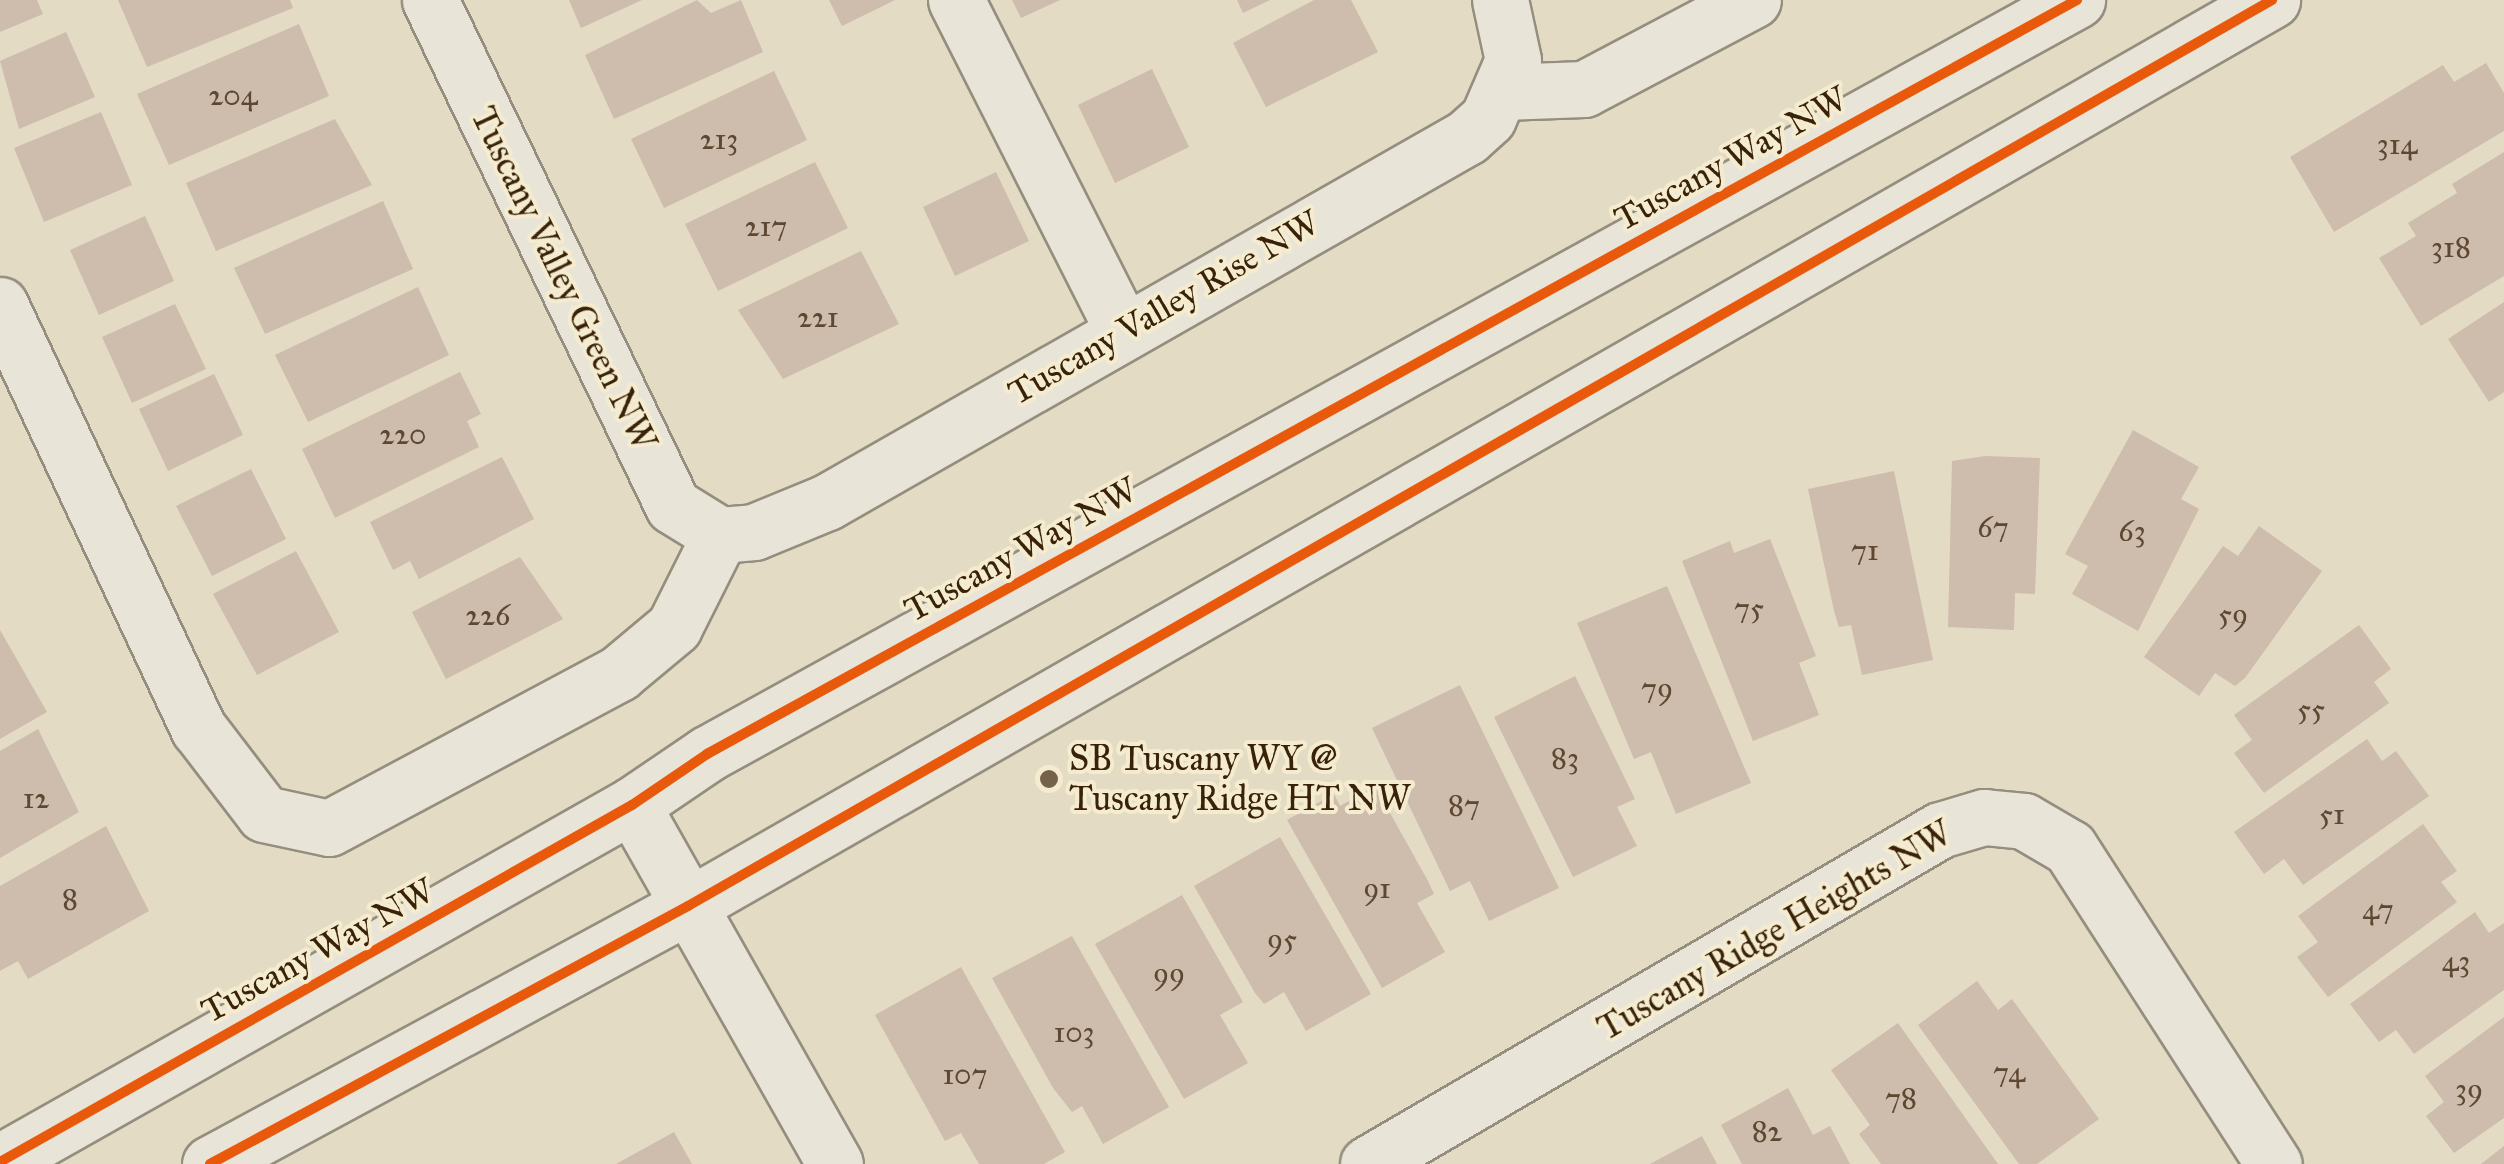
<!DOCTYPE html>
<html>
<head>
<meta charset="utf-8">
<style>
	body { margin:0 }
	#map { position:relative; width:2504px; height:1164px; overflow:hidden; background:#e3dbc4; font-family:"IM FELL Great Primer",serif }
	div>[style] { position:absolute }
	.building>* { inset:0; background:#cebcad }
	.roads { filter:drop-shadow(2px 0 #958e7e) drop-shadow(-2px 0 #958e7e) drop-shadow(0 2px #958e7e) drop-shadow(0 -2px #958e7e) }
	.minor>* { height:55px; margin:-27.5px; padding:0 27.5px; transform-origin:27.5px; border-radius:27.5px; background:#e8e4d8 }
	.cycleway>* { height:10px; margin:-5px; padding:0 5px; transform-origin:5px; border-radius:5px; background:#e8590c }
	.dots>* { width:28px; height:28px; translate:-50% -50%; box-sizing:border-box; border:5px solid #f5ecd0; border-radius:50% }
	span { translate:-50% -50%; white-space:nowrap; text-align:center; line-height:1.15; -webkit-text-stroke:8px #f5ecd0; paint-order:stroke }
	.number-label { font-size:30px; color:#5e4832 }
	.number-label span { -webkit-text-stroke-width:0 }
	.street-label { font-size:35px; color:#382209 }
	.poi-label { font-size:35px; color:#382209 }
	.left { translate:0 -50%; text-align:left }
</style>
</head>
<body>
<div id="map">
	<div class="building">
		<i style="clip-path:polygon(0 0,37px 0,43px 14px,0 32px)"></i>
		<i style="clip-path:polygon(118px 0,290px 0,293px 8px,147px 67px)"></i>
		<i style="clip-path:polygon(569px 0,642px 0,581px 28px)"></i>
		<i style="clip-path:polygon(697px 0,711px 13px,741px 0,763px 52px,614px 119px,585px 55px)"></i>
		<i style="clip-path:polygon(829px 0,895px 0,842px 26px)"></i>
		<i style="clip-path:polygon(1012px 0,1060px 0,1021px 18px)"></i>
		<i style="clip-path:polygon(1237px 0,1270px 0,1243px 13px)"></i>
		<i style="clip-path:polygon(1314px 0,1351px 0,1378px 52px,1266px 107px,1233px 43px)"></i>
		<i style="clip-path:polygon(299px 24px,329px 96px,169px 165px,137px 94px)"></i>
		<i style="clip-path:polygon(66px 32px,95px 97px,19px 129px,0 61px)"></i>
		<i style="clip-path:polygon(2486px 63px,2504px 93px,2504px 131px,2334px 232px,2290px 157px,2443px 65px,2454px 82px)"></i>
		<i style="clip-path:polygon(1152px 69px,1189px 147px,1115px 183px,1078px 105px)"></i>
		<i style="clip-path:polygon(774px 71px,807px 140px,664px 208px,631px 139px)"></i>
		<i style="clip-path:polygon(101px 112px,132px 185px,44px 222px,14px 148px)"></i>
		<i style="clip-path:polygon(335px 119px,372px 185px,216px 251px,186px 183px)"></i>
		<i style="clip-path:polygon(2504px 152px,2504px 276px,2421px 326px,2379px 258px,2416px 236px,2408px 223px,2457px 193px,2452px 184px)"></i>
		<i style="clip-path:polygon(815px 162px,848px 228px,718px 291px,685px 224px)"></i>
		<i style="clip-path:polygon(996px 172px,1029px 241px,955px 276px,923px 207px)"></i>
		<i style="clip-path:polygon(383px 201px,413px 269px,265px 334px,234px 268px)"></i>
		<i style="clip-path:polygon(145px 216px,174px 281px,99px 315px,70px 250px)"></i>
		<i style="clip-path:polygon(861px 251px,899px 324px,783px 379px,738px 310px)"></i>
		<i style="clip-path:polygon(418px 287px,449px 355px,308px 422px,275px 355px)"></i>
		<i style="clip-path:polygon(2504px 302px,2504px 392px,2489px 402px,2448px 339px)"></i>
		<i style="clip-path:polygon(175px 304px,206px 369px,132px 403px,102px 337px)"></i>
		<i style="clip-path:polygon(460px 372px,481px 414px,467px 421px,479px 447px,335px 518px,302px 449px)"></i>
		<i style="clip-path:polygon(214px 374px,243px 435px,168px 471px,139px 409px)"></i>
		<i style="clip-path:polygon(2133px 430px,2199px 467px,2181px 499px,2199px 509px,2138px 631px,2072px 594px,2088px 566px,2065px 554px)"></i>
		<i style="clip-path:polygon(1985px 456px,2040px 458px,2035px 594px,2015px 593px,2014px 630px,1948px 627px,1952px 461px)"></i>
		<i style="clip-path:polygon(502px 457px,534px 519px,419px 579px,410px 561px,393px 570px,370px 522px)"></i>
		<i style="clip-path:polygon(251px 469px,286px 539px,212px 576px,176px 506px)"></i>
		<i style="clip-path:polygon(1894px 471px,1933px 660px,1862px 675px,1851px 625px,1839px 627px,1834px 611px,1808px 489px)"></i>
		<i style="clip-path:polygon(2259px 526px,2322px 571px,2245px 678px,2235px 686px,2215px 673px,2199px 696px,2144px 657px,2223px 546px,2238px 556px)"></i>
		<i style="clip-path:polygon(1770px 539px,1816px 656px,1799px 663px,1819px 715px,1753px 741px,1682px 561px,1730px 541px,1734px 553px)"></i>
		<i style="clip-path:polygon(296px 551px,339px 632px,257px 675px,213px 594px)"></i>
		<i style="clip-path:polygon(520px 557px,563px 619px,446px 679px,412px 612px)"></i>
		<i style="clip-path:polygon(1667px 586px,1751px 783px,1676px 814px,1651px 752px,1634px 759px,1577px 623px)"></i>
		<i style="clip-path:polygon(2359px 625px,2391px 669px,2374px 682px,2389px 703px,2264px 793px,2234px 753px,2252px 740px,2234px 715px)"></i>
		<i style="clip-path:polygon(0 630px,47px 712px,0 739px)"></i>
		<i style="clip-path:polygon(1575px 676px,1635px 799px,1617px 807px,1637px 846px,1573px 877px,1494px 717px)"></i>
		<i style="clip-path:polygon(1460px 685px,1559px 888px,1489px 921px,1470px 881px,1450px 891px,1372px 728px)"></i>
		<i style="clip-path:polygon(38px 729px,79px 812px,0 858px,0 751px)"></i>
		<i style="clip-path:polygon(2367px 739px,2382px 761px,2396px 751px,2429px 796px,2303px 885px,2284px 859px,2264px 874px,2234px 832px)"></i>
		<i style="clip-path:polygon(1375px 786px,1428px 881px,1434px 894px,1417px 903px,1445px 952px,1382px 988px,1287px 820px,1334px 794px,1340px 806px)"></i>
		<i style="clip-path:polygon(2423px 824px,2457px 871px,2441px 882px,2457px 902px,2328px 997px,2297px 957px,2318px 942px,2298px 916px)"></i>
		<i style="clip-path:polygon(106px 826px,149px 911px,28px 979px,18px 961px,0 971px,0 886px)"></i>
		<i style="clip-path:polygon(1280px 837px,1371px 994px,1306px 1031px,1284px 992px,1264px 1004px,1255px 993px,1194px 886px)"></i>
		<i style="clip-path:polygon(1182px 895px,1243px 1002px,1220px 1015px,1248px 1063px,1184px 1099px,1095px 944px)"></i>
		<i style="clip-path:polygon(2475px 912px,2489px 933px,2504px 923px,2504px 990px,2414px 1054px,2396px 1030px,2379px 1042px,2350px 1004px)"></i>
		<i style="clip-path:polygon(1072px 936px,1169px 1107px,1103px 1144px,1082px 1106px,1072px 1112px,1053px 1088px,992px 978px)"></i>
		<i style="clip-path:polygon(961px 967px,1065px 1152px,1044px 1164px,979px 1164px,961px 1133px,945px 1141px,875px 1015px)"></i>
		<i style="clip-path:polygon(1977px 981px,1998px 1010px,2012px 999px,2099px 1119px,2037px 1164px,2019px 1164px,1918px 1025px)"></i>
		<i style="clip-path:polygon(2504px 1017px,2504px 1118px,2454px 1153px,2426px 1116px,2444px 1102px,2425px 1076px)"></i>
		<i style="clip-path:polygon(1898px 1023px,1998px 1164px,1881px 1164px,1859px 1134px,1870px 1125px,1831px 1070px)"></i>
		<i style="clip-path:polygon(1788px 1088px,1813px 1135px,1830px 1126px,1850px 1164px,1742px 1164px,1721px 1125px)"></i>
		<i style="clip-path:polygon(674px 1132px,692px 1164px,616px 1164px)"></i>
		<i style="clip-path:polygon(1702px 1136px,1717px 1164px,1650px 1164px)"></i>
		<i style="clip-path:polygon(2504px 1146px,2504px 1164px,2481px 1164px)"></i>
	</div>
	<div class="roads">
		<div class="minor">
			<i style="left:430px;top:0;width:561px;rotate:64.35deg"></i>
			<i style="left:673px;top:506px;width:55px;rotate:31.7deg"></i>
			<i style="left:720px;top:535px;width:34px;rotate:-5deg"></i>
			<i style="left:754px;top:532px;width:79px;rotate:-22.3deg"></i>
			<i style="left:827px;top:502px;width:737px;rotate:-29.7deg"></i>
			<i style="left:1467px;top:137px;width:28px;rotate:-42deg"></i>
			<i style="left:1488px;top:118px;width:63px;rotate:-66.7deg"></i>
			<i style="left:1513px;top:60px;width:61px;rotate:-102.2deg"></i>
			<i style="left:956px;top:0;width:368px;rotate:63.2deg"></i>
			<i style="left:1503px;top:92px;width:81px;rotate:-2.1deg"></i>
			<i style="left:1584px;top:89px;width:191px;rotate:-27.8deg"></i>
			<i style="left:0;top:305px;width:468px;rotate:64.9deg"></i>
			<i style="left:199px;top:729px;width:107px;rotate:52.6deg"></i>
			<i style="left:264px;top:814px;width:66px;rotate:12.2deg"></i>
			<i style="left:329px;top:828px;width:329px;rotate:-28.1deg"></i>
			<i style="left:619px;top:673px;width:72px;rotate:-39.9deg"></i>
			<i style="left:674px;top:627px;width:103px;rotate:-63.4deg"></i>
			<i style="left:632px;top:805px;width:412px;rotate:60.5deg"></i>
			<i style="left:0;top:1162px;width:726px;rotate:-29.46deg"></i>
			<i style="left:632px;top:805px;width:91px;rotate:-34.2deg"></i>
			<i style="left:707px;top:754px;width:1564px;rotate:-28.83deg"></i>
			<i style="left:210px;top:1164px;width:543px;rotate:-28.36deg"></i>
			<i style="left:688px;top:906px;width:1825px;rotate:-29.77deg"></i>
			<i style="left:1368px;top:1164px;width:662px;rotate:-30.28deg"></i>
			<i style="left:1940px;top:830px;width:46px;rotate:-16.5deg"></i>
			<i style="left:1984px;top:817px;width:40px;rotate:5.7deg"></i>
			<i style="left:2024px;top:821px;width:53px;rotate:30.4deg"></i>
			<i style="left:2070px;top:848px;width:376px;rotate:57.2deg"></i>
		</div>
	</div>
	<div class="cycleway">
		<i style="left:0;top:1162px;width:726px;rotate:-29.46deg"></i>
		<i style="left:632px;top:805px;width:91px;rotate:-34.2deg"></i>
		<i style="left:707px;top:754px;width:1564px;rotate:-28.83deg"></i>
		<i style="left:210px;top:1164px;width:543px;rotate:-28.36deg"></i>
		<i style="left:688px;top:906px;width:1825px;rotate:-29.77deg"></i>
	</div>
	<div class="dots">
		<i style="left:1049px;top:779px;background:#74634a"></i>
	</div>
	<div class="number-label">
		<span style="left:233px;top:95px">204</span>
		<span style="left:719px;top:139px">213</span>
		<span style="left:2397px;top:144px">314</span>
		<span style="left:766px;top:226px">217</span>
		<span style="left:2451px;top:247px">318</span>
		<span style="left:818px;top:317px">221</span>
		<span style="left:403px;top:434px">220</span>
		<span style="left:1993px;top:527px">67</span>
		<span style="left:2132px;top:531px">63</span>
		<span style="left:1865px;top:550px">71</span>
		<span style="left:1749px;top:608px">75</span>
		<span style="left:2233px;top:614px">59</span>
		<span style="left:488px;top:615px">226</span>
		<span style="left:1657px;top:688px">79</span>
		<span style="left:2311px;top:709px">55</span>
		<span style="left:1565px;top:758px">83</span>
		<span style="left:36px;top:798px">12</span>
		<span style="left:1464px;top:805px">87</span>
		<span style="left:2332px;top:814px">51</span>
		<span style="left:1377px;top:888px">91</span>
		<span style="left:70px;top:899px">8</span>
		<span style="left:2378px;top:909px">47</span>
		<span style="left:1282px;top:939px">95</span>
		<span style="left:2456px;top:961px">43</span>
		<span style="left:1169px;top:973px">99</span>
		<span style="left:1074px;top:1032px">103</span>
		<span style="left:2009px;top:1072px">74</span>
		<span style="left:965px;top:1074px">107</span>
		<span style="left:2469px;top:1089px">39</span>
		<span style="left:1901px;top:1098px">78</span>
		<span style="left:1767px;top:1131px">82</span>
	</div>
	<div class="street-label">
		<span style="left:1731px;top:159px;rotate:-29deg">Tuscany Way NW</span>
		<span style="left:563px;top:279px;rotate:64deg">Tuscany Valley Green NW</span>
		<span style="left:1164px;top:308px;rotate:-30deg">Tuscany Valley Rise NW</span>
		<span style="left:1021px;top:550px;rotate:-29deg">Tuscany Way NW</span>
		<span style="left:1775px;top:931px;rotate:-30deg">Tuscany Ridge Heights NW</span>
		<span style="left:318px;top:951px;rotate:-29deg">Tuscany Way NW</span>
	</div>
	<div class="poi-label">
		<span class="left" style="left:1069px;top:779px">SB Tuscany WY @<br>Tuscany Ridge HT NW</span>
	</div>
</div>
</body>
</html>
